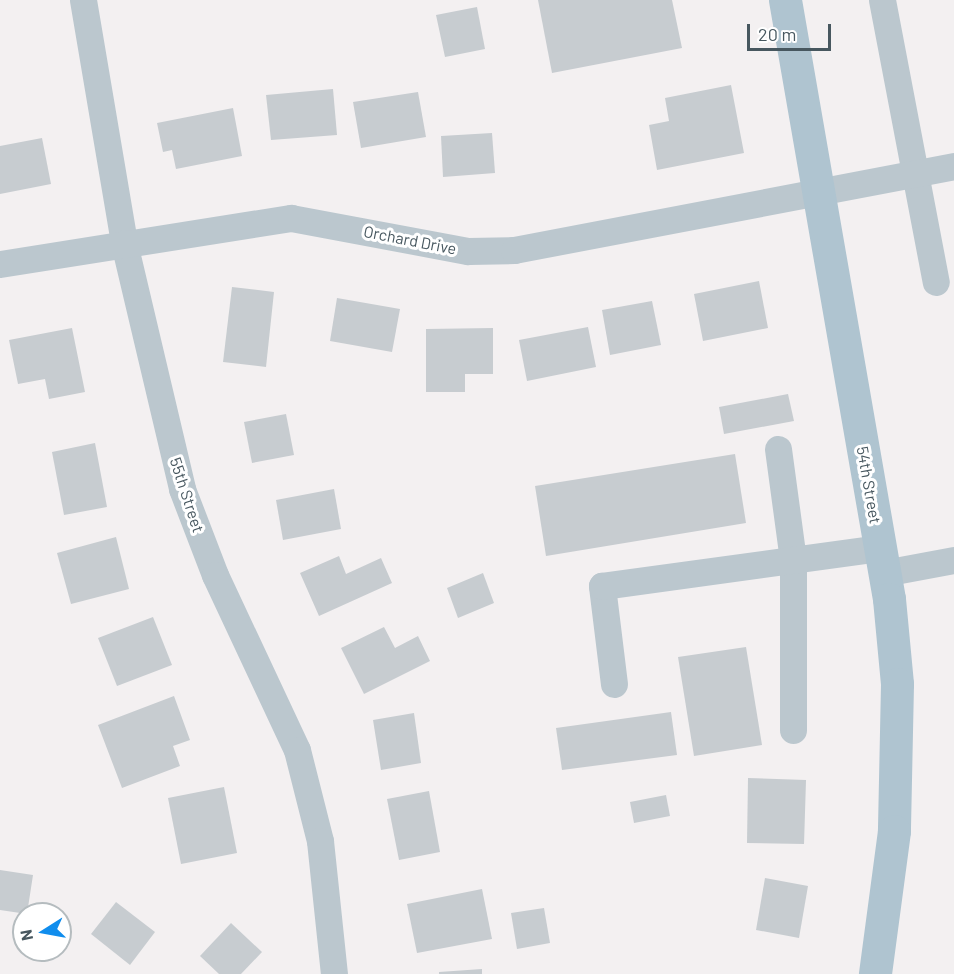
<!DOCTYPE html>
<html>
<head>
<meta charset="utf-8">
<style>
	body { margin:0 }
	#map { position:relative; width:954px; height:974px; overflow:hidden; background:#f3f0f1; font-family:Barlow,sans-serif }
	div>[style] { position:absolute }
	.building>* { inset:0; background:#c7ccd0 }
	.minor>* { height:27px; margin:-13.5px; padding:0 13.5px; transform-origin:13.5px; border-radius:13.5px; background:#bbc7ce }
	.major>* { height:33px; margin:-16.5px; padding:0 16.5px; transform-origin:16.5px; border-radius:16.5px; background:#afc4d0 }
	span { translate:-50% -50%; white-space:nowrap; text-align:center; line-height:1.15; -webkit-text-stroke:6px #fff; paint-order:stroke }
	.street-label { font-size:16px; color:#47575f }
	.north { position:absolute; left:12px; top:902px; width:60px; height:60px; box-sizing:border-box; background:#fff; border:2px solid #b5bcbf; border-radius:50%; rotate:259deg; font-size:16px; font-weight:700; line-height:24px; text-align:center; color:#47575f }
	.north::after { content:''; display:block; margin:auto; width:21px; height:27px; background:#108ded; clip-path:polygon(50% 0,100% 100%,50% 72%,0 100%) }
	.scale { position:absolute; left:747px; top:24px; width:84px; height:27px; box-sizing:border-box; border:3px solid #47575f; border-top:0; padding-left:8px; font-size:18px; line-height:21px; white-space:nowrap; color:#47575f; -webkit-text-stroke:4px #fff; paint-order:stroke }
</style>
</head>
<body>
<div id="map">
	<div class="building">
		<i style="clip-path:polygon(538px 0,672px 0,682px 48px,552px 73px)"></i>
		<i style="clip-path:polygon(477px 7px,485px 49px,445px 57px,436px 15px)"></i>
		<i style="clip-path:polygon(731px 85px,744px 153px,657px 170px,649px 125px,669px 121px,665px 98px)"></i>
		<i style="clip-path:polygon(333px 89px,337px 135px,271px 140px,266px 95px)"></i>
		<i style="clip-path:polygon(418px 92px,426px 137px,361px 148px,353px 102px)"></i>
		<i style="clip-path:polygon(233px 108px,242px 156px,176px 169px,172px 150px,163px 152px,157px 123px)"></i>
		<i style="clip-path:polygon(492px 133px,495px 173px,443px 177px,441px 136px)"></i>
		<i style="clip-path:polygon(42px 138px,51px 184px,0 194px,0 146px)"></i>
		<i style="clip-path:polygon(759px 281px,768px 328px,703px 341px,694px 294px)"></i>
		<i style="clip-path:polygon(232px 287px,274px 292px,266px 367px,223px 362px)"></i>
		<i style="clip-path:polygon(337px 298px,400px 309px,392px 352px,330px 341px)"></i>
		<i style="clip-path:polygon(652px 301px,661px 345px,610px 355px,602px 310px)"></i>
		<i style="clip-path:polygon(588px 327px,596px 367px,527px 381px,519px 340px)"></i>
		<i style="clip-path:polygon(72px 328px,85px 392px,49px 399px,45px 379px,18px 384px,9px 340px)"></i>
		<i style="clip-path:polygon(493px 328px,493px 374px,465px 374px,465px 392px,426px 392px,426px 329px)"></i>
		<i style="clip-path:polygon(788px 394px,794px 421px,724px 434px,719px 407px)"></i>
		<i style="clip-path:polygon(286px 414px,294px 455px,252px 463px,244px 422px)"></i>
		<i style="clip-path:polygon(95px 443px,107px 507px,64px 515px,52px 452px)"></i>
		<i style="clip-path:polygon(735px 454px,746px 523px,546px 556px,535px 486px)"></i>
		<i style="clip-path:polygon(334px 489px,341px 529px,283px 540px,276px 500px)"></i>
		<i style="clip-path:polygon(116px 537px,129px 589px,71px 604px,57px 553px)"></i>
		<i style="clip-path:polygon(339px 556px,346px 574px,381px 558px,392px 583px,319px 616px,300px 573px)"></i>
		<i style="clip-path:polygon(483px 573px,494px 603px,458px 618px,447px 588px)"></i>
		<i style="clip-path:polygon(153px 617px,172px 665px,117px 686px,98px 638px)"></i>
		<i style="clip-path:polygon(384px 627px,395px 648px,418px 636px,430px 661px,364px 694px,341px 648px)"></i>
		<i style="clip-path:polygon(746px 647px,762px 745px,694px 756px,678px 657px)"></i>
		<i style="clip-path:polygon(174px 696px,190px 740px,173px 746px,180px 766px,122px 788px,98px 725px)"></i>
		<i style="clip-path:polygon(671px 712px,677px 755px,562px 770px,556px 728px)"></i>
		<i style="clip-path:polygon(414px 713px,421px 763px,381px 770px,373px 720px)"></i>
		<i style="clip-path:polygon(748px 778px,806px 780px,804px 844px,747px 843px)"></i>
		<i style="clip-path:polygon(224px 787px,237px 853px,181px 864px,168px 798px)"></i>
		<i style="clip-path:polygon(429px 791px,440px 852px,399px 860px,387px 799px)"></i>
		<i style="clip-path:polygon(666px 795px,670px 816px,634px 823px,630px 802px)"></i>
		<i style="clip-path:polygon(0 870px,33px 875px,27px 914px,0 910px)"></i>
		<i style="clip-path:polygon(765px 878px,808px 886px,799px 938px,756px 930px)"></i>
		<i style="clip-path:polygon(482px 889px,492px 939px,417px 953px,407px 904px)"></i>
		<i style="clip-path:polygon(116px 902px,155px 932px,130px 965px,91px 934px)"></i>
		<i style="clip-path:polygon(544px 908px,550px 943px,517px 949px,511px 913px)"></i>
		<i style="clip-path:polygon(231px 923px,262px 952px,241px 974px,219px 974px,200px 956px)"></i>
		<i style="clip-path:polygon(482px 969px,482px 974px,439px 974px,439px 972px)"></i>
	</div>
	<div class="minor">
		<i style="left:83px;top:0;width:246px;rotate:80.4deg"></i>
		<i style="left:124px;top:243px;width:253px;rotate:76.7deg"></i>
		<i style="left:182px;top:489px;width:92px;rotate:69deg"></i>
		<i style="left:215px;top:575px;width:193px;rotate:64.9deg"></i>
		<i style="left:297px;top:750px;width:94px;rotate:75.8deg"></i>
		<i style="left:320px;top:841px;width:134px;rotate:84deg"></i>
		<i style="left:882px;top:0;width:287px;rotate:79.2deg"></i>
		<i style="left:0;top:264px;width:295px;rotate:-9deg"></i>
		<i style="left:291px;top:218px;width:180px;rotate:10.6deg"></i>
		<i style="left:468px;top:251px;width:46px;rotate:-1.2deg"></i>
		<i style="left:514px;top:250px;width:448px;rotate:-10.8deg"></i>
		<i style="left:778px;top:449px;width:112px;rotate:82.3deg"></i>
		<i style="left:793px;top:560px;width:170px;rotate:90deg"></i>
		<i style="left:884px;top:573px;width:71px;rotate:-10.5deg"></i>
		<i style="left:614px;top:684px;width:99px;rotate:-97deg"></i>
		<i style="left:602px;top:586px;width:281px;rotate:-7.8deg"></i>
	</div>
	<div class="major">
		<i style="left:785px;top:0;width:608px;rotate:80.15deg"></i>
		<i style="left:889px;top:599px;width:85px;rotate:84.6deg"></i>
		<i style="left:897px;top:684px;width:147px;rotate:91.2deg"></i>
		<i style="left:894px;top:831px;width:144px;rotate:97.6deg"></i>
	</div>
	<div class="street-label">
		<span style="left:410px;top:240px;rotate:11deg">Orchard Drive</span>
		<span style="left:869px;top:485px;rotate:80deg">54th Street</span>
		<span style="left:187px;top:495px;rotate:72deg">55th Street</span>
	</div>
	<div class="north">N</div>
	<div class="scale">20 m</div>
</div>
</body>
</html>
